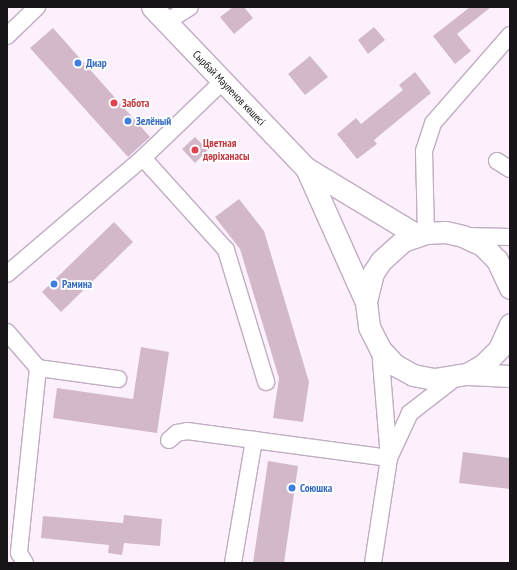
<!DOCTYPE html>
<html>
<head>
<meta charset="utf-8">
<style>
	body { margin:0 }
	#map { position:relative; width:517px; height:570px; overflow:hidden; background:#fcf0fd; font-family:"PT Sans Narrow",sans-serif }
	div>[style] { position:absolute }
	.building>* { inset:0; background:#d2b8c8 }
	.roads { filter:drop-shadow(1px 0 #c0adc2) drop-shadow(-1px 0 #c0adc2) drop-shadow(0 1px #c0adc2) drop-shadow(0 -1px #c0adc2) }
	.minor>* { height:16px; margin:-8px; padding:0 8px; transform-origin:8px; border-radius:8px; background:#fff }
	.major>* { height:21px; margin:-10.5px; padding:0 10.5px; transform-origin:10.5px; border-radius:10.5px; background:#fff }
	.dots>* { width:11px; height:11px; translate:-50% -50%; box-sizing:border-box; border:2px solid #fff; border-radius:50% }
	span { translate:-50% -50%; white-space:nowrap; text-align:center; line-height:1.15; -webkit-text-stroke:3.5px #fff; paint-order:stroke }
	.shop-label { font-size:11px; color:#366cbe; font-weight:700 }
	.left { translate:0 -50%; text-align:left }
	.street-label { font-size:11px; color:#19131a }
	.health-label { font-size:11px; color:#be3a42; font-weight:700 }
	.frame { position:absolute; inset:0; border:8px solid #19131a; pointer-events:none }
</style>
</head>
<body>
<div id="map">
	<div class="building">
		<i style="clip-path:polygon(233px 7px,244px 7px,253px 18px,234px 34px,220px 17px)"></i>
		<i style="clip-path:polygon(470px 7px,491px 7px,457px 34px,471px 51px,455px 64px,433px 36px)"></i>
		<i style="clip-path:polygon(374px 27px,385px 40px,368px 54px,358px 40px)"></i>
		<i style="clip-path:polygon(53px 28px,150px 137px,128px 157px,30px 48px)"></i>
		<i style="clip-path:polygon(310px 56px,328px 77px,305px 95px,288px 74px)"></i>
		<i style="clip-path:polygon(415px 72px,431px 93px,374px 140px,377px 144px,357px 159px,337px 134px,356px 118px,361px 124px,403px 90px,399px 85px)"></i>
		<i style="clip-path:polygon(195px 137px,208px 150px,195px 163px,182px 149px)"></i>
		<i style="clip-path:polygon(239px 199px,264px 231px,309px 382px,303px 422px,273px 418px,279px 378px,240px 249px,215px 217px)"></i>
		<i style="clip-path:polygon(114px 222px,133px 242px,61px 312px,42px 292px)"></i>
		<i style="clip-path:polygon(141px 347px,169px 352px,157px 433px,53px 418px,57px 388px,133px 399px)"></i>
		<i style="clip-path:polygon(463px 452px,510px 458px,510px 489px,459px 483px)"></i>
		<i style="clip-path:polygon(268px 461px,298px 466px,284px 563px,253px 563px)"></i>
		<i style="clip-path:polygon(124px 515px,162px 519px,160px 546px,124px 543px,122px 555px,108px 553px,109px 545px,41px 538px,43px 516px,123px 523px)"></i>
	</div>
	<div class="roads">
		<div class="minor">
			<i style="left:166px;top:22px;width:28px;rotate:-32deg"></i>
			<i style="left:7px;top:36px;width:42px;rotate:-44deg"></i>
			<i style="left:143px;top:158px;width:124px;rotate:47.9deg"></i>
			<i style="left:226px;top:250px;width:138px;rotate:73.1deg"></i>
			<i style="left:497px;top:161px;width:15px;rotate:32deg"></i>
			<i style="left:426px;top:233px;width:82px;rotate:-91.4deg"></i>
			<i style="left:424px;top:151px;width:29px;rotate:-72deg"></i>
			<i style="left:433px;top:123px;width:117px;rotate:-48.8deg"></i>
			<i style="left:466px;top:236px;width:44px;rotate:1.3deg"></i>
			<i style="left:7px;top:274px;width:179px;rotate:-40.5deg"></i>
			<i style="left:143px;top:158px;width:111px;rotate:-43.9deg"></i>
			<i style="left:7px;top:332px;width:48px;rotate:49.3deg"></i>
			<i style="left:38px;top:368px;width:186px;rotate:95.9deg"></i>
			<i style="left:19px;top:553px;width:12px;rotate:59deg"></i>
			<i style="left:38px;top:368px;width:81px;rotate:7.8deg"></i>
			<i style="left:169px;top:440px;width:11px;rotate:-41deg"></i>
			<i style="left:177px;top:433px;width:10px;rotate:-11deg"></i>
			<i style="left:187px;top:431px;width:204px;rotate:7.6deg"></i>
			<i style="left:390px;top:456px;width:47px;rotate:-65.1deg"></i>
			<i style="left:410px;top:413px;width:57px;rotate:-37.9deg"></i>
			<i style="left:233px;top:563px;width:125px;rotate:-80.3deg"></i>
			<i style="left:373px;top:563px;width:106px;rotate:-81.3deg"></i>
			<i style="left:389px;top:458px;width:109px;rotate:-94.7deg"></i>
		</div>
		<div class="major">
			<i style="left:152px;top:7px;width:223px;rotate:46.3deg"></i>
			<i style="left:306px;top:168px;width:130px;rotate:31.1deg"></i>
			<i style="left:306px;top:168px;width:147px;rotate:65.9deg"></i>
			<i style="left:510px;top:288px;width:31px;rotate:-115deg"></i>
			<i style="left:497px;top:260px;width:21px;rotate:-135deg"></i>
			<i style="left:482px;top:245px;width:21px;rotate:-155deg"></i>
			<i style="left:463px;top:236px;width:18px;rotate:-167deg"></i>
			<i style="left:445px;top:232px;width:19px;rotate:177deg"></i>
			<i style="left:426px;top:233px;width:24px;rotate:161deg"></i>
			<i style="left:403px;top:241px;width:30px;rotate:138deg"></i>
			<i style="left:381px;top:261px;width:14px;rotate:124deg"></i>
			<i style="left:373px;top:273px;width:30px;rotate:104deg"></i>
			<i style="left:366px;top:302px;width:25px;rotate:83deg"></i>
			<i style="left:369px;top:327px;width:25px;rotate:63deg"></i>
			<i style="left:380px;top:349px;width:22px;rotate:47deg"></i>
			<i style="left:395px;top:365px;width:21px;rotate:29deg"></i>
			<i style="left:413px;top:375px;width:21px;rotate:11deg"></i>
			<i style="left:434px;top:379px;width:33px;rotate:-9deg"></i>
			<i style="left:467px;top:374px;width:20px;rotate:-30deg"></i>
			<i style="left:484px;top:364px;width:21px;rotate:-45deg"></i>
			<i style="left:499px;top:349px;width:27px;rotate:-66deg"></i>
			<i style="left:468px;top:374px;width:42px;rotate:2.7deg"></i>
		</div>
	</div>
	<div class="dots">
		<i style="left:78px;top:63px;background:#3f7fe0"></i>
		<i style="left:114px;top:103px;background:#e0444e"></i>
		<i style="left:128px;top:121px;background:#3f7fe0"></i>
		<i style="left:195px;top:150px;background:#e0444e"></i>
		<i style="left:54px;top:284px;background:#3f7fe0"></i>
		<i style="left:292px;top:488px;background:#3f7fe0"></i>
	</div>
	<div class="shop-label">
		<span class="left" style="left:86px;top:63px">Диар</span>
		<span class="left" style="left:136px;top:121px">Зелёный</span>
		<span class="left" style="left:62px;top:284px">Рамина</span>
		<span class="left" style="left:300px;top:488px">Союшка</span>
	</div>
	<div class="street-label">
		<span style="left:229px;top:88px;rotate:46deg">Сырбай Мәуленов көшесі</span>
	</div>
	<div class="health-label">
		<span class="left" style="left:122px;top:103px">Забота</span>
		<span class="left" style="left:203px;top:150px">Цветная<br>дәріханасы</span>
	</div>
	<div class="frame"></div>
</div>
</body>
</html>
